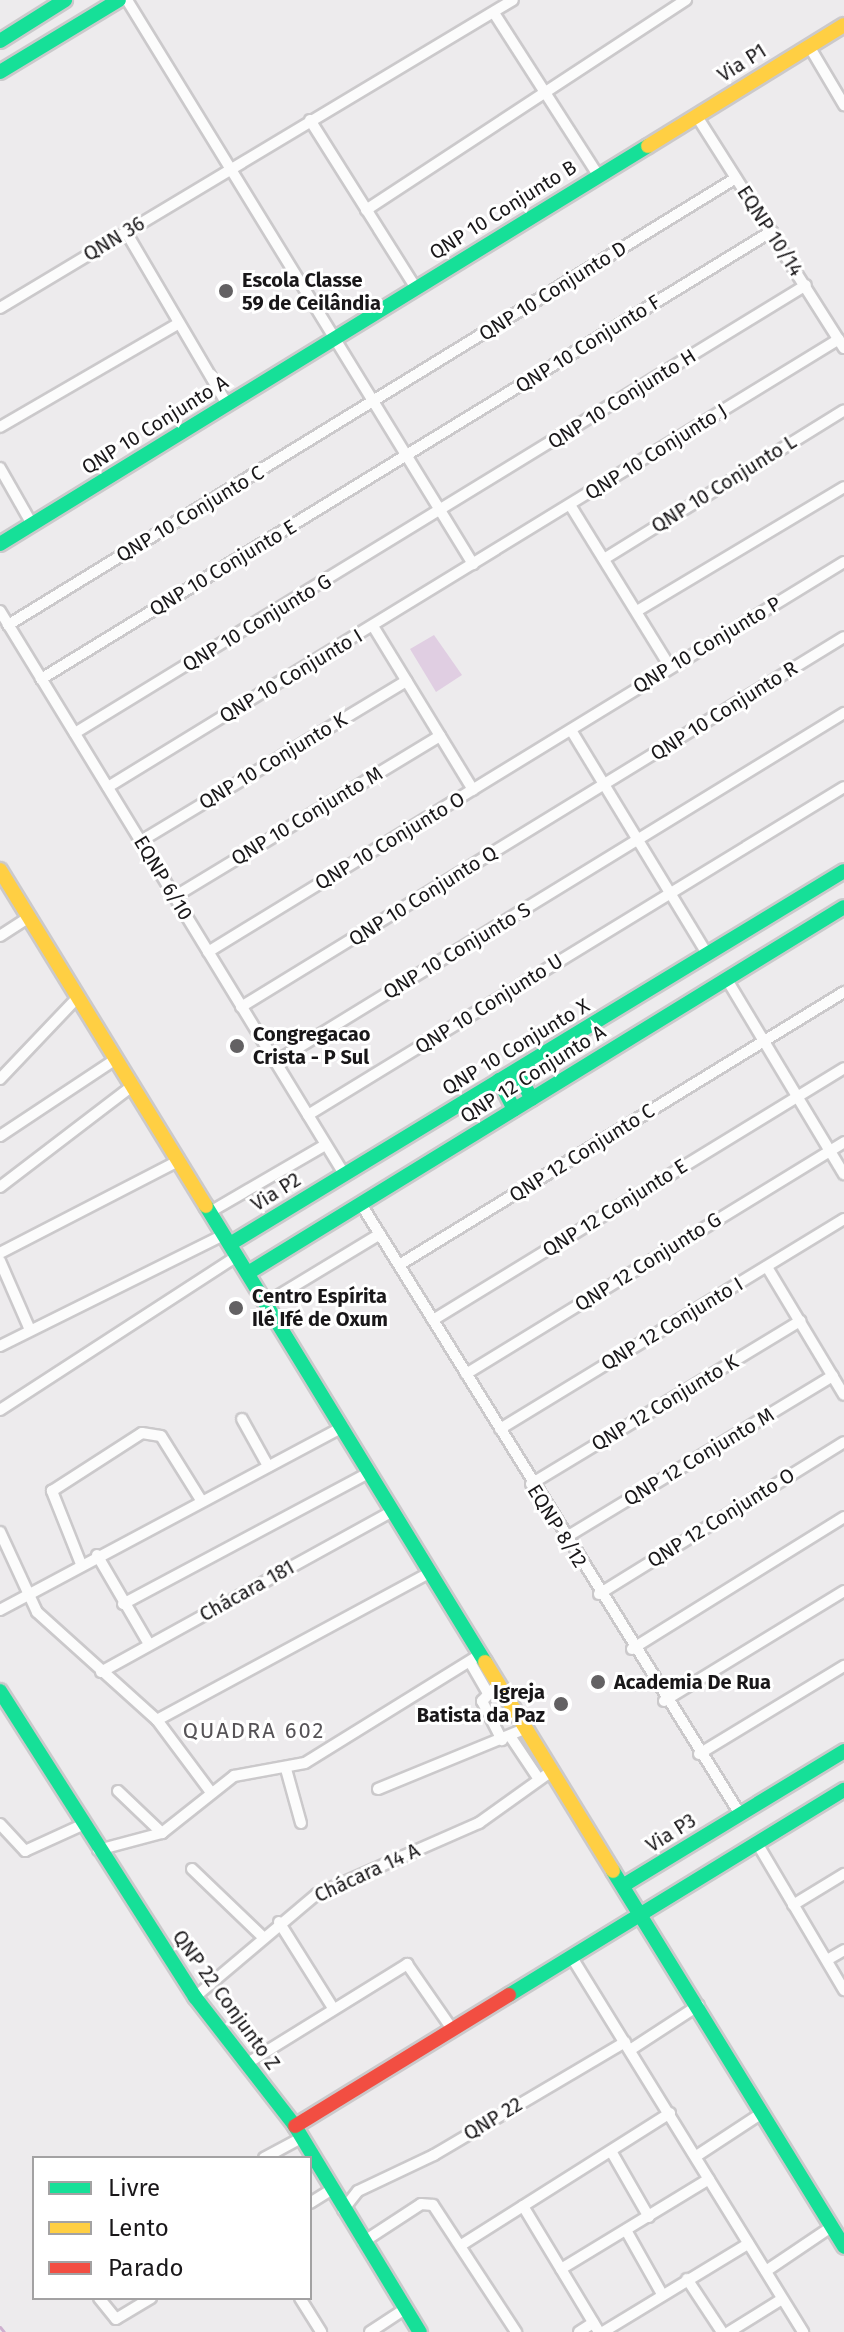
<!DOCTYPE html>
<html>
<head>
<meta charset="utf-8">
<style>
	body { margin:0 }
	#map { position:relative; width:844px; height:2332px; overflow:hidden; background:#edebed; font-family:"Fira Sans",sans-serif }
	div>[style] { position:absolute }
	.green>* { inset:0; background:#e0cee2 }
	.stream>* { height:3px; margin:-1.5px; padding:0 1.5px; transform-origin:1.5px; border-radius:1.5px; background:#ceb0d0 }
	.roads { filter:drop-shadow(2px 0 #cbc9cb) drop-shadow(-2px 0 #cbc9cb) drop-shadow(0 2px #cbc9cb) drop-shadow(0 -2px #cbc9cb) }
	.street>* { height:10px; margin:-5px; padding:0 5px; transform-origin:5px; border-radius:5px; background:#fcfcfc }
	.fast>* { height:14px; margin:-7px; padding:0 7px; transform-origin:7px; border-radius:7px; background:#16e098 }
	.slow>* { height:14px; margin:-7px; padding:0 7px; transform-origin:7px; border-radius:7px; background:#ffcf43 }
	.jam>* { height:14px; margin:-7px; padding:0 7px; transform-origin:7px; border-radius:7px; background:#f24e42 }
	.dots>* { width:22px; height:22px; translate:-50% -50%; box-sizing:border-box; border:4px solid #fff; border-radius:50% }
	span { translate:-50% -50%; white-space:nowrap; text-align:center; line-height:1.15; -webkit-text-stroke:6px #fff; paint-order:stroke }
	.street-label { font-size:20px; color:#191719 }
	.poi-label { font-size:20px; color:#191719; font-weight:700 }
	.left { translate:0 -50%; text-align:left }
	.right { translate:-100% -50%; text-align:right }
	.neighbourhood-label { font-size:22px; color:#565357; letter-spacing:2px }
	.legend { position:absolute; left:32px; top:2156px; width:280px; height:144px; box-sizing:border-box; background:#fff; border:2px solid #a3a2a3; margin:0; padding:10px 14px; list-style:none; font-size:24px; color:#191719 }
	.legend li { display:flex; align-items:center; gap:16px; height:40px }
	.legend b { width:40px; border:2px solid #a3a2a3 }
</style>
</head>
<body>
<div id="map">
	<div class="green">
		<i style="clip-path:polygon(434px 635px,462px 675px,436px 692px,410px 649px)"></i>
	</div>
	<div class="stream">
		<i style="left:0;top:2327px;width:6px;rotate:51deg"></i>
	</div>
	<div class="roads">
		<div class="street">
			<i style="left:127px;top:0;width:662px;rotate:58.47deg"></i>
			<i style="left:494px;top:13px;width:193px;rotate:57.3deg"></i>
			<i style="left:809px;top:46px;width:69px;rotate:59.3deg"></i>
			<i style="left:696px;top:115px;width:276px;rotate:57.6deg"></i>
			<i style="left:310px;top:120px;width:199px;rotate:57.8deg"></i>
			<i style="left:366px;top:210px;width:383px;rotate:-33.3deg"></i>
			<i style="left:126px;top:232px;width:199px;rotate:59.6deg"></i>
			<i style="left:0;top:308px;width:598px;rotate:-30.98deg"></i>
			<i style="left:0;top:427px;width:206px;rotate:-30.1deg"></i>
			<i style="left:0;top:468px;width:64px;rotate:60.3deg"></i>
			<i style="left:570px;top:505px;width:190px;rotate:58.3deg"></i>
			<i style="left:604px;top:559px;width:282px;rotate:-31.8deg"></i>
			<i style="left:0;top:611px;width:660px;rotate:58.57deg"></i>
			<i style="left:637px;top:611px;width:241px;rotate:-30.9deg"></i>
			<i style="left:8px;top:625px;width:854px;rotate:-31.55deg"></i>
			<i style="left:373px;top:626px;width:192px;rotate:58.6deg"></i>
			<i style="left:41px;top:679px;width:857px;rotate:-31.5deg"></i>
			<i style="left:571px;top:730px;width:263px;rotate:58.7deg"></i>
			<i style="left:75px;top:733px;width:857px;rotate:-31.5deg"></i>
			<i style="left:108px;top:787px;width:857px;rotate:-31.5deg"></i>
			<i style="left:141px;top:841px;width:310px;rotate:-31.1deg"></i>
			<i style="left:174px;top:897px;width:311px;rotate:-31.2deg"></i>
			<i style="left:0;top:936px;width:35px;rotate:-33deg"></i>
			<i style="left:208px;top:952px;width:746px;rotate:-31.52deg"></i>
			<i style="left:726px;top:978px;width:229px;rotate:59deg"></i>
			<i style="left:241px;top:1007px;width:707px;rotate:-31.53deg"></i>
			<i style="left:275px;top:1062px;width:668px;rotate:-31.52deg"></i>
			<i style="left:0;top:1079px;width:113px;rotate:-46.4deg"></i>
			<i style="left:308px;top:1115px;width:628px;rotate:-31.46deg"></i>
			<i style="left:0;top:1136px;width:139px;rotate:-33.6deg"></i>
			<i style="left:0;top:1187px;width:166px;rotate:-37.4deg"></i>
			<i style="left:361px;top:1204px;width:718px;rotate:58.15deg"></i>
			<i style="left:210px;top:1212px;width:133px;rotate:-30.2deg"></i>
			<i style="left:0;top:1253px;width:200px;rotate:-27.3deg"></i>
			<i style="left:0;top:1261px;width:75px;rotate:66.5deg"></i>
			<i style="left:399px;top:1265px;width:522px;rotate:-31.53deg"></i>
			<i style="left:767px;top:1267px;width:149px;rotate:59deg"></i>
			<i style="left:266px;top:1303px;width:133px;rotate:-31.2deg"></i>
			<i style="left:433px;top:1320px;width:482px;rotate:-31.5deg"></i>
			<i style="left:0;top:1346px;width:250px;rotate:-26.4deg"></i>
			<i style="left:466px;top:1374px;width:444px;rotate:-31.5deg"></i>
			<i style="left:0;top:1410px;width:283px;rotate:-33deg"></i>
			<i style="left:242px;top:1419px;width:54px;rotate:61deg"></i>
			<i style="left:500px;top:1429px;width:403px;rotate:-31.4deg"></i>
			<i style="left:531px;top:1484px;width:315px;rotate:-31.2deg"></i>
			<i style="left:0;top:1532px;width:88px;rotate:65.2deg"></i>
			<i style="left:37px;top:1612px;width:161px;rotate:42deg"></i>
			<i style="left:157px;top:1720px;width:89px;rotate:53.3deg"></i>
			<i style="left:565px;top:1538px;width:313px;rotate:-31.2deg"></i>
			<i style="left:97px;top:1555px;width:103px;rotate:59.7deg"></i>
			<i style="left:81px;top:1564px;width:79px;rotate:-111.7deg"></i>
			<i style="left:52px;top:1491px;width:107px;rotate:-32.8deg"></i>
			<i style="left:142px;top:1433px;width:19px;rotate:9deg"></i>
			<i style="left:161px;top:1436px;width:75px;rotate:58deg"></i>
			<i style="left:599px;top:1594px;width:288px;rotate:-31.8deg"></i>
			<i style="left:123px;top:1604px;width:280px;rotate:-28.1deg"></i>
			<i style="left:0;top:1610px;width:389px;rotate:-28.1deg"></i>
			<i style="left:632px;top:1649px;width:250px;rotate:-31.9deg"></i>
			<i style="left:470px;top:1662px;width:36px;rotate:60deg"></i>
			<i style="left:101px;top:1672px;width:333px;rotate:-28.9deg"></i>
			<i style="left:499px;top:1683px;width:25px;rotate:133deg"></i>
			<i style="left:482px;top:1701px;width:44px;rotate:62.9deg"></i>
			<i style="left:664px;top:1701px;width:211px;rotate:-31.4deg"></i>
			<i style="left:157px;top:1720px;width:311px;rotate:-28.4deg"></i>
			<i style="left:510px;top:1736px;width:50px;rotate:56.3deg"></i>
			<i style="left:699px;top:1754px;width:170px;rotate:-31.3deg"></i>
			<i style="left:286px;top:1769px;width:56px;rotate:74.5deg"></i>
			<i style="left:378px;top:1789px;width:161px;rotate:-22.3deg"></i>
			<i style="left:118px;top:1791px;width:61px;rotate:43.7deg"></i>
			<i style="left:0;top:1824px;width:37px;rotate:47deg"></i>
			<i style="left:25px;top:1851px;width:63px;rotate:-24.5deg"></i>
			<i style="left:757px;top:1843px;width:171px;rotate:59.4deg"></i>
			<i style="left:98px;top:1850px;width:66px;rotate:-14.9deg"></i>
			<i style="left:162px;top:1833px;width:92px;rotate:-38.4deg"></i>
			<i style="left:234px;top:1776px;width:72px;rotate:-10.4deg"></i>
			<i style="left:305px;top:1763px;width:207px;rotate:-31.8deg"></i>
			<i style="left:192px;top:1869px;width:98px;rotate:43.8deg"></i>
			<i style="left:793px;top:1905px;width:60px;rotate:-31.3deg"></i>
			<i style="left:279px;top:1922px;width:102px;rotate:57.9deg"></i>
			<i style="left:571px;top:1956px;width:442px;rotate:58.3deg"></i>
			<i style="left:827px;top:1960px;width:20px;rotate:-30deg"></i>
			<i style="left:195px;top:1997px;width:160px;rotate:-40.2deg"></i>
			<i style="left:317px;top:1894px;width:177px;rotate:-23.7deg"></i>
			<i style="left:479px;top:1823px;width:91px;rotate:-35.6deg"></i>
			<i style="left:630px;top:2050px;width:82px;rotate:-33.1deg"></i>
			<i style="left:246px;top:2064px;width:190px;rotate:-31.8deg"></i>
			<i style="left:407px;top:1964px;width:79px;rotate:55.3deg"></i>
			<i style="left:611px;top:2151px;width:76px;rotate:60.1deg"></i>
			<i style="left:698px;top:2155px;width:77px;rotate:-33.3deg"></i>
			<i style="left:264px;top:2158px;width:42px;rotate:-28.4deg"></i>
			<i style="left:310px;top:2203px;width:25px;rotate:-32deg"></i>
			<i style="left:523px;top:2206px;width:147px;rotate:58.9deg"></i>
			<i style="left:343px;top:2210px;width:24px;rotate:-52deg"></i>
			<i style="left:358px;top:2191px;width:84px;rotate:-25.3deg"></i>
			<i style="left:434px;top:2155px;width:222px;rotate:-30.6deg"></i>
			<i style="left:627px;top:2232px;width:71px;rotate:60.6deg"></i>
			<i style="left:363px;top:2242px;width:69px;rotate:-33.2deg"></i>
			<i style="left:421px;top:2204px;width:12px;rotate:5deg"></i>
			<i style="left:433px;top:2205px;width:152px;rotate:56.8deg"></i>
			<i style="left:463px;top:2244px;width:245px;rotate:-32.3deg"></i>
			<i style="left:561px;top:2269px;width:173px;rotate:-31.3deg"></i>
			<i style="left:766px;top:2271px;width:78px;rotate:-34.1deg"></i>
			<i style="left:687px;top:2279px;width:64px;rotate:56.6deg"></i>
			<i style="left:99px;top:2298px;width:27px;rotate:51deg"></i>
			<i style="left:116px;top:2319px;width:41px;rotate:-31deg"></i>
			<i style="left:300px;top:2298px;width:40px;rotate:58deg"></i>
			<i style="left:370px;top:2332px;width:42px;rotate:-33.3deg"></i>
			<i style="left:579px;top:2332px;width:17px;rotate:-33deg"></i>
			<i style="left:603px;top:2332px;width:170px;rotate:-31.3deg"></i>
			<i style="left:729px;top:2332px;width:62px;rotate:-31.9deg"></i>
		</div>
		<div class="fast">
			<i style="left:0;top:41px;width:77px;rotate:-32.2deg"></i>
			<i style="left:0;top:72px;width:139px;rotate:-31.2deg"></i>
			<i style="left:0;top:544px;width:760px;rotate:-31.56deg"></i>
			<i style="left:516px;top:1071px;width:32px;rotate:60deg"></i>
			<i style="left:499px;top:1080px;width:33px;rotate:63deg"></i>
			<i style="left:206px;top:1206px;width:535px;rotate:58.54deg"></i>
			<i style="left:230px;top:1244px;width:718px;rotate:-31.28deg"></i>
			<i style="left:248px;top:1273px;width:699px;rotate:-31.55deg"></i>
			<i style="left:0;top:1691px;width:363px;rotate:57.5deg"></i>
			<i style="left:195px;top:1997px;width:163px;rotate:52.2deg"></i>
			<i style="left:295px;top:2126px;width:241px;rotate:58.8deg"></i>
			<i style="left:613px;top:1871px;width:441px;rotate:58.4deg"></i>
			<i style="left:624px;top:1885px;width:258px;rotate:-31.3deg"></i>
			<i style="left:509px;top:1995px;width:393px;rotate:-31.5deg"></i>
		</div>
		<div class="slow">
			<i style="left:648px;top:146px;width:230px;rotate:-31.7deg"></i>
			<i style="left:0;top:870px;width:394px;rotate:58.5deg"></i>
			<i style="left:485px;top:1662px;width:245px;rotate:58.5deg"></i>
		</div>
		<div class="jam">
			<i style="left:295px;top:2126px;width:251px;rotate:-31.5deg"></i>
		</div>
	</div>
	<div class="dots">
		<i style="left:226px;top:291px;background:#636163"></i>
		<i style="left:237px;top:1046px;background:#636163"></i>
		<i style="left:236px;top:1308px;background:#636163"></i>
		<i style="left:598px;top:1682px;background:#636163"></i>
		<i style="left:561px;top:1704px;background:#636163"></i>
	</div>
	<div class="street-label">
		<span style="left:742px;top:63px;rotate:-32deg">Via P1</span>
		<span style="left:503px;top:210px;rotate:-32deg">QNP 10 Conjunto B</span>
		<span style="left:770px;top:231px;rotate:57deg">EQNP 10/14</span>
		<span style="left:114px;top:239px;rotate:-31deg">QNN 36</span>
		<span style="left:553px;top:291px;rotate:-32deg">QNP 10 Conjunto D</span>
		<span style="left:588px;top:344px;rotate:-32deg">QNP 10 Conjunto F</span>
		<span style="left:622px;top:399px;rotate:-32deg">QNP 10 Conjunto H</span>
		<span style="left:155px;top:425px;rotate:-32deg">QNP 10 Conjunto A</span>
		<span style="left:656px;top:452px;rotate:-32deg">QNP 10 Conjunto J</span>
		<span style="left:724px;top:484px;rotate:-32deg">QNP 10 Conjunto L</span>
		<span style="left:190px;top:514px;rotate:-31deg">QNP 10 Conjunto C</span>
		<span style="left:223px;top:568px;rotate:-31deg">QNP 10 Conjunto E</span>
		<span style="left:257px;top:623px;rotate:-31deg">QNP 10 Conjunto G</span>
		<span style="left:707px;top:645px;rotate:-31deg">QNP 10 Conjunto P</span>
		<span style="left:291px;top:676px;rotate:-31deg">QNP 10 Conjunto I</span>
		<span style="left:724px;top:711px;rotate:-32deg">QNP 10 Conjunto R</span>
		<span style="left:273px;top:761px;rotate:-31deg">QNP 10 Conjunto K</span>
		<span style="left:307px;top:816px;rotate:-31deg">QNP 10 Conjunto M</span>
		<span style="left:390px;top:841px;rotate:-31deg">QNP 10 Conjunto O</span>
		<span style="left:163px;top:878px;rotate:59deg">EQNP 6/10</span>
		<span style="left:423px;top:896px;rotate:-32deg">QNP 10 Conjunto Q</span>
		<span style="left:457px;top:951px;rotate:-31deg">QNP 10 Conjunto S</span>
		<span style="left:489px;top:1004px;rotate:-32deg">QNP 10 Conjunto U</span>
		<span style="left:516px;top:1047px;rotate:-31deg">QNP 10 Conjunto X</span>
		<span style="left:533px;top:1074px;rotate:-32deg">QNP 12 Conjunto A</span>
		<span style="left:582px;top:1153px;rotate:-32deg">QNP 12 Conjunto C</span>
		<span style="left:276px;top:1192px;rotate:-32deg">Via P2</span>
		<span style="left:615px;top:1208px;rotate:-32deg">QNP 12 Conjunto E</span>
		<span style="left:648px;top:1262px;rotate:-32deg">QNP 12 Conjunto G</span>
		<span style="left:672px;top:1324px;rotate:-31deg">QNP 12 Conjunto I</span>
		<span style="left:665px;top:1403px;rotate:-31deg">QNP 12 Conjunto K</span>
		<span style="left:699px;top:1457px;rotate:-31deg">QNP 12 Conjunto M</span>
		<span style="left:721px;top:1518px;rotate:-32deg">QNP 12 Conjunto O</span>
		<span style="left:557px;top:1526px;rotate:58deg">EQNP 8/12</span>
		<span style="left:247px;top:1591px;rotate:-29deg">Chácara 181</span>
		<span style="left:671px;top:1833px;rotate:-32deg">Via P3</span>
		<span style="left:367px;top:1873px;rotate:-25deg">Chácara 14 A</span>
		<span style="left:226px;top:2000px;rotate:54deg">QNP 22 Conjunto Z</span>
		<span style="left:493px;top:2119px;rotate:-31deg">QNP 22</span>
	</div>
	<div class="poi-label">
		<span class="left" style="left:242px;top:292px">Escola Classe<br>59 de Ceilândia</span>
		<span class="left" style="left:253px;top:1046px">Congregacao<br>Crista - P Sul</span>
		<span class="left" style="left:252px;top:1308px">Centro Espírita<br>Ilé Ifé de Oxum</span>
		<span class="left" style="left:614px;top:1682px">Academia De Rua</span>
		<span class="right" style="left:545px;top:1704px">Igreja<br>Batista da Paz</span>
	</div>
	<div class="neighbourhood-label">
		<span style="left:254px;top:1731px">QUADRA 602</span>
	</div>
	<ul class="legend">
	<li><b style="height:10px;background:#16e098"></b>Livre</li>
	<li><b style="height:10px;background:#ffcf43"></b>Lento</li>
	<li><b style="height:10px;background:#f24e42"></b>Parado</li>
	</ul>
</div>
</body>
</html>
